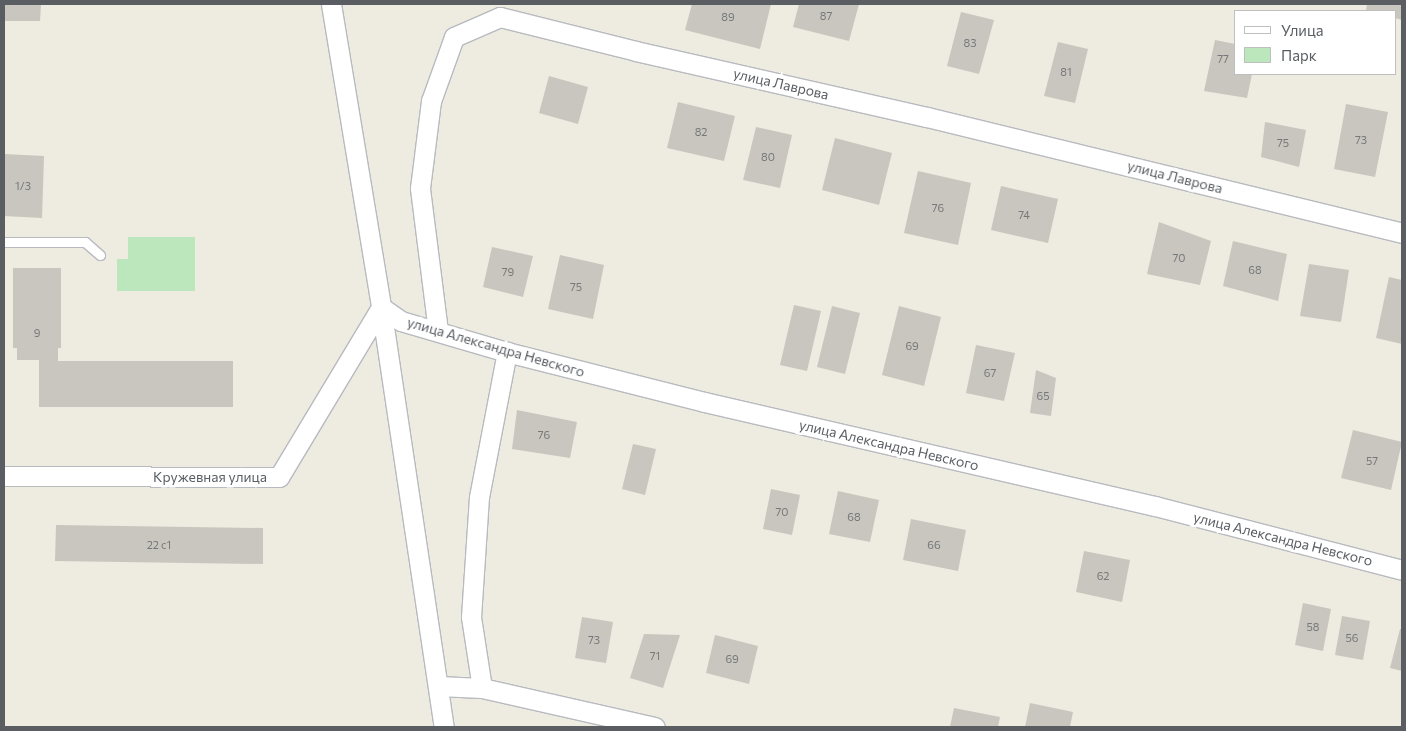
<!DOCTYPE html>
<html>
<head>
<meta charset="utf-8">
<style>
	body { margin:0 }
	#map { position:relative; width:1406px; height:731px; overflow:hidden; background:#eeebe1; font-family:Commissioner,sans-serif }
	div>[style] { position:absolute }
	.green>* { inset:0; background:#bce7bd }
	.building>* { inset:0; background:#c9c6bf }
	.roads { filter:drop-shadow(1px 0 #b7babf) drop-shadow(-1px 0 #b7babf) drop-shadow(0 1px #b7babf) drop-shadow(0 -1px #b7babf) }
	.service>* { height:9px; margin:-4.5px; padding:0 4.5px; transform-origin:4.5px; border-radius:4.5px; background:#fff }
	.minor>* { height:19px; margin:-9.5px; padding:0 9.5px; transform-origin:9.5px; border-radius:9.5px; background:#fff }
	span { translate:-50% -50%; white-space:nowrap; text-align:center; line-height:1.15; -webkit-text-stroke:5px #fff; paint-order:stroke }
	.number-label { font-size:11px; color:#76787a }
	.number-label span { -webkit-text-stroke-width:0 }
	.street-label { font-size:14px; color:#5a5e63 }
	.frame { position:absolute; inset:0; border:5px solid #5a5e63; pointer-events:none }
	.legend { position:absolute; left:1234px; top:10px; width:162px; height:65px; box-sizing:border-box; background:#fff; border:1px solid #bdbfc1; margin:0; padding:6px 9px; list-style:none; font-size:15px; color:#5a5e63 }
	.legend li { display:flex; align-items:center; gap:10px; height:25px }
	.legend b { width:25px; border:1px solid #bdbfc1 }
</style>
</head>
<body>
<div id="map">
	<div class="green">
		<i style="clip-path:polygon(128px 237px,195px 237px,195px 291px,117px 291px,117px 259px,128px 259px)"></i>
	</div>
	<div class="building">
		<i style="clip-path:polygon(4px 4px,41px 4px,40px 21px,4px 21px)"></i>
		<i style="clip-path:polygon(692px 4px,771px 4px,760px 49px,685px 30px)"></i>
		<i style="clip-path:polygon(799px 4px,859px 4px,849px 41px,793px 27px)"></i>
		<i style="clip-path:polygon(1367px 4px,1402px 4px,1402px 20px,1395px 18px,1395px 11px,1366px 11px)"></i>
		<i style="clip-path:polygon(961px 12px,994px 20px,979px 74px,947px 66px)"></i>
		<i style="clip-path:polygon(1215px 40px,1235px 44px,1235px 74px,1252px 74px,1247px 98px,1204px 91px)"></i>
		<i style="clip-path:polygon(1058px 42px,1088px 49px,1075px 103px,1044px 96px)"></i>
		<i style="clip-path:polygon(549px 76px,588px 87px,578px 124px,539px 113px)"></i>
		<i style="clip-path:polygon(678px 102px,735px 116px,724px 161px,667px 148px)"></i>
		<i style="clip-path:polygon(1346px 104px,1388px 112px,1375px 177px,1334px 169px)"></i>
		<i style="clip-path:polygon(1265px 122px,1306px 130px,1299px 167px,1261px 157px)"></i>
		<i style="clip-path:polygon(756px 127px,792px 135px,780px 188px,743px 180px)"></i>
		<i style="clip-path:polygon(835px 138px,892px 153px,879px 205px,822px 190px)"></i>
		<i style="clip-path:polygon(4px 154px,44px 156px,42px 218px,4px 216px)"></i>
		<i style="clip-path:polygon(918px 171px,971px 183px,958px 245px,904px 233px)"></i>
		<i style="clip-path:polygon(1001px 186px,1058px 199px,1048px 243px,991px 230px)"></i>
		<i style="clip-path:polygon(1159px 222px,1211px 241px,1200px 285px,1147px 274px)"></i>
		<i style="clip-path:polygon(1233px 241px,1287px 254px,1278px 301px,1223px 286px)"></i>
		<i style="clip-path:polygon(492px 247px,533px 256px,523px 297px,483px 287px)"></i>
		<i style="clip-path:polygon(560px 255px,604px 265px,593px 319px,548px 309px)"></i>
		<i style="clip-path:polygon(1309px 264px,1349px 270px,1341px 322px,1300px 316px)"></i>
		<i style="clip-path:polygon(13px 268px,61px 268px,61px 348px,58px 348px,58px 361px,233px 361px,233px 407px,39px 407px,39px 360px,17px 360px,17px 348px,13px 348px)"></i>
		<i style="clip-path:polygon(1389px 277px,1402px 280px,1402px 344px,1376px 338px)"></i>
		<i style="clip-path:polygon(794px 305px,821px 311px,807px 371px,780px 365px)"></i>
		<i style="clip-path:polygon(832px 306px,860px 313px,845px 374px,817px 367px)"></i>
		<i style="clip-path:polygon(899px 306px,941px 317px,924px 386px,882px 375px)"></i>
		<i style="clip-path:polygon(976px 345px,1015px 353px,1004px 401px,966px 393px)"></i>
		<i style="clip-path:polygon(1036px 370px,1056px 378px,1051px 416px,1030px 413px)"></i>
		<i style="clip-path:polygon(517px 410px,577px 422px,570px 458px,512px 449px)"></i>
		<i style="clip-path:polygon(1353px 430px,1402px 442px,1391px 490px,1341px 478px)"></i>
		<i style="clip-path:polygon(633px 444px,656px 449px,645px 495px,622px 489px)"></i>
		<i style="clip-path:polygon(771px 489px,800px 495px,792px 535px,763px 529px)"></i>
		<i style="clip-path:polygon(838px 491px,879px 500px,870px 542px,829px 534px)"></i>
		<i style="clip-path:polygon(911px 519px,966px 530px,958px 571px,903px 560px)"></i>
		<i style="clip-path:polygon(56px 525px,263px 528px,263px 564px,55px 561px)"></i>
		<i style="clip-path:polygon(1084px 551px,1130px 560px,1122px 602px,1076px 592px)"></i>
		<i style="clip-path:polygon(1303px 603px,1331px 609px,1323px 651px,1295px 645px)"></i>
		<i style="clip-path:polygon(1342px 616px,1370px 621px,1363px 660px,1335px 655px)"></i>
		<i style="clip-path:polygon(582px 617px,613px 622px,606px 663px,575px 658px)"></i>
		<i style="clip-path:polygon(1400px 629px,1402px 629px,1402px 671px,1390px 668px)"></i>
		<i style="clip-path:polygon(644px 634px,680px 635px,663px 688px,630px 678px)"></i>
		<i style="clip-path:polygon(715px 635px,758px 646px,749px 684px,706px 673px)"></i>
		<i style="clip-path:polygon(1030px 703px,1073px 712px,1070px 727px,1025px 727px)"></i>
		<i style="clip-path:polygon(954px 708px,1000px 717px,998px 727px,950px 727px)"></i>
	</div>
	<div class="roads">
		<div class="service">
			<i style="left:4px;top:242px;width:81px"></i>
			<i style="left:85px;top:242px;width:20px;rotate:41deg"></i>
		</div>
		<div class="minor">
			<i style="left:331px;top:4px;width:307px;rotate:80.6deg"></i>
			<i style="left:381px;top:307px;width:425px;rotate:81.5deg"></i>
			<i style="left:438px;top:331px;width:144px;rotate:-97.2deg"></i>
			<i style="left:420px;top:188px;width:88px;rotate:-82.8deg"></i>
			<i style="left:431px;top:101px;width:68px;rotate:-70.2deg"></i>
			<i style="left:454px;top:37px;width:50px;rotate:-23.5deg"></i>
			<i style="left:500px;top:17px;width:140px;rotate:14deg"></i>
			<i style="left:636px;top:51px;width:298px;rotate:12.8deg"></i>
			<i style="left:927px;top:117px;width:489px;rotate:13.7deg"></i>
			<i style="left:4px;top:476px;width:275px;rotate:0.2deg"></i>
			<i style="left:279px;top:477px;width:198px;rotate:-59deg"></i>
			<i style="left:381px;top:307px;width:24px;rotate:35deg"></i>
			<i style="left:401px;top:321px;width:110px;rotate:16.3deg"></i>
			<i style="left:507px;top:352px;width:203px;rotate:14.2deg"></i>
			<i style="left:704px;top:402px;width:463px;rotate:13deg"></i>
			<i style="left:1155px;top:506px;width:255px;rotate:14.5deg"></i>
			<i style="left:438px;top:686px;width:44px;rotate:2.6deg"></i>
			<i style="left:482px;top:688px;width:177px;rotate:12.7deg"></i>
			<i style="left:482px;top:688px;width:72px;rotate:-98.8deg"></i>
			<i style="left:471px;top:617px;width:120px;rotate:-86.2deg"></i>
			<i style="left:479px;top:497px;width:148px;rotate:-79.1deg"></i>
		</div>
	</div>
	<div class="number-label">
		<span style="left:826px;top:16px">87</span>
		<span style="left:728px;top:17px">89</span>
		<span style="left:970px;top:43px">83</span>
		<span style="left:1223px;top:59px">77</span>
		<span style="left:1066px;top:72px">81</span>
		<span style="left:701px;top:132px">82</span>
		<span style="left:1361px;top:140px">73</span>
		<span style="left:1283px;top:143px">75</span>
		<span style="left:768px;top:157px">80</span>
		<span style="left:23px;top:186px">1/3</span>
		<span style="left:938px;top:208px">76</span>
		<span style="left:1024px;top:215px">74</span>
		<span style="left:1179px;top:258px">70</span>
		<span style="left:1255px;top:270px">68</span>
		<span style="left:508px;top:272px">79</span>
		<span style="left:576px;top:287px">75</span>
		<span style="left:37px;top:333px">9</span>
		<span style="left:912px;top:346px">69</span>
		<span style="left:990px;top:373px">67</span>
		<span style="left:1043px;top:396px">65</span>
		<span style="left:544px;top:435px">76</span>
		<span style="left:1372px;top:461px">57</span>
		<span style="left:782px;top:512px">70</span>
		<span style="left:854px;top:517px">68</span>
		<span style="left:159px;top:545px">22 с1</span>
		<span style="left:934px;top:545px">66</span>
		<span style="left:1103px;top:576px">62</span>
		<span style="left:1313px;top:627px">58</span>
		<span style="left:1352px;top:638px">56</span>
		<span style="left:594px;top:640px">73</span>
		<span style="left:655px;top:656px">71</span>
		<span style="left:732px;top:659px">69</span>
	</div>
	<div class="street-label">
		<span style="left:781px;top:84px;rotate:13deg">улица Лаврова</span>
		<span style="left:1175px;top:177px;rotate:14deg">улица Лаврова</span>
		<span style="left:496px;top:347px;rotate:16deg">улица Александра Невского</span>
		<span style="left:889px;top:445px;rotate:13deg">улица Александра Невского</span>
		<span style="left:210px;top:477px">Кружевная улица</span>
		<span style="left:1283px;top:539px;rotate:14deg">улица Александра Невского</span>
	</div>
	<div class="frame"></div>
	<ul class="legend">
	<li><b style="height:6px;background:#fff"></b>Улица</li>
	<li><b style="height:14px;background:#bce7bd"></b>Парк</li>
	</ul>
</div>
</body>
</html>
